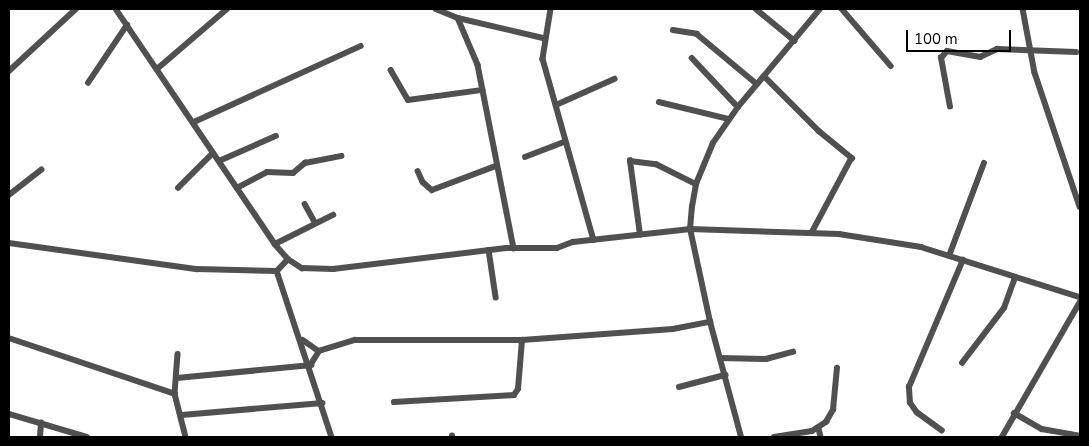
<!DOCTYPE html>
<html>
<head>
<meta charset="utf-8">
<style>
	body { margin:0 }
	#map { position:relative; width:1089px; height:446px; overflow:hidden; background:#fff; font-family:"Nunito Sans",sans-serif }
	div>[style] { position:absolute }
	.street>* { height:5.5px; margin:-2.75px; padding:0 2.75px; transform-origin:2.75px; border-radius:2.75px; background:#505050 }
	span { translate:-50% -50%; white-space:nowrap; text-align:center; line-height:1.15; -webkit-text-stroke:4px #fff; paint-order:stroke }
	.frame { position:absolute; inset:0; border:10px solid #000; pointer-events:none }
	.scale { position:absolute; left:906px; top:30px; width:105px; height:22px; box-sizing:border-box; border:2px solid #000; border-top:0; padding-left:6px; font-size:15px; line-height:18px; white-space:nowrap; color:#000; -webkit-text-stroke:4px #fff; paint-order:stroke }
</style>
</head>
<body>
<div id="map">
	<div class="street">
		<i style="left:116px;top:9px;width:284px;rotate:55.9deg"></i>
		<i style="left:275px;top:244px;width:20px;rotate:49deg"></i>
		<i style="left:288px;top:259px;width:17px;rotate:33deg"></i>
		<i style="left:302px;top:268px;width:31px;rotate:2deg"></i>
		<i style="left:333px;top:269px;width:174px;rotate:-6.9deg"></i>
		<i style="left:506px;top:248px;width:51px"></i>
		<i style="left:557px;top:248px;width:17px;rotate:-21deg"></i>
		<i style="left:573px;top:242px;width:118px;rotate:-6.3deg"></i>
		<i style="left:690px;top:229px;width:149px;rotate:1.9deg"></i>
		<i style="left:839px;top:234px;width:83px;rotate:9deg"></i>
		<i style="left:921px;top:247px;width:167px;rotate:17.5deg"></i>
		<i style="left:436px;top:9px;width:24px;rotate:22deg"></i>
		<i style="left:458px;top:18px;width:87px;rotate:13.2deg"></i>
		<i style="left:551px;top:9px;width:51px;rotate:99.1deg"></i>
		<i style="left:543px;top:59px;width:188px;rotate:74.3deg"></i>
		<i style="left:756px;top:9px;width:50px;rotate:39.4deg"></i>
		<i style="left:842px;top:9px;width:75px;rotate:49.3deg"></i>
		<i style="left:1023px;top:9px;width:65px;rotate:79.4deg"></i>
		<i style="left:1035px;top:73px;width:141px;rotate:71.4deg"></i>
		<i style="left:458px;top:18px;width:51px;rotate:66.9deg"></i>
		<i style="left:478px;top:65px;width:187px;rotate:78.9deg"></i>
		<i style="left:673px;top:30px;width:24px;rotate:9deg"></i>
		<i style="left:697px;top:34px;width:78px;rotate:39.8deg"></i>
		<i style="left:692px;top:58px;width:67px;rotate:46.8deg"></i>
		<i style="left:157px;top:69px;width:92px;rotate:-40.6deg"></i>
		<i style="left:391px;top:70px;width:34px;rotate:60deg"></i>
		<i style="left:408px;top:100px;width:75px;rotate:-7.7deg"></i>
		<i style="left:9px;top:71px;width:91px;rotate:-42.8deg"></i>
		<i style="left:764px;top:76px;width:78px;rotate:45deg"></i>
		<i style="left:819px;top:131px;width:43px;rotate:39.3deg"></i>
		<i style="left:852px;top:158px;width:85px;rotate:118.1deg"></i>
		<i style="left:88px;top:83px;width:70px;rotate:-56.1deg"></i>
		<i style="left:659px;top:102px;width:72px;rotate:13.7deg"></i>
		<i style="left:556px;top:105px;width:64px;rotate:-24.1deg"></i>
		<i style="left:950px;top:107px;width:50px;rotate:-100.4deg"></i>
		<i style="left:941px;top:58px;width:9px;rotate:-49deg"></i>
		<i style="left:947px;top:51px;width:34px;rotate:10deg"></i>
		<i style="left:980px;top:57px;width:19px;rotate:-25deg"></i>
		<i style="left:997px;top:49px;width:79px;rotate:2.2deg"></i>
		<i style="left:194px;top:122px;width:183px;rotate:-24.5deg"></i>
		<i style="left:525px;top:157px;width:42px;rotate:-21deg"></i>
		<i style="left:219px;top:161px;width:62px;rotate:-23.7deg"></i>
		<i style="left:418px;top:171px;width:12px;rotate:66deg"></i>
		<i style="left:423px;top:182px;width:12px;rotate:42deg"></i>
		<i style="left:432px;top:190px;width:68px;rotate:-20.6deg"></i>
		<i style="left:178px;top:188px;width:49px;rotate:-45deg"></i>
		<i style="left:237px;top:188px;width:34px;rotate:-28deg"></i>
		<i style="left:267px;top:172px;width:26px;rotate:2deg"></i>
		<i style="left:293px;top:173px;width:16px;rotate:-40deg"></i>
		<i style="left:305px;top:163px;width:37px;rotate:-11deg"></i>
		<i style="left:9px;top:195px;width:41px;rotate:-38deg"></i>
		<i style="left:305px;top:204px;width:21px;rotate:61deg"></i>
		<i style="left:640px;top:235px;width:75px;rotate:-97.7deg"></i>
		<i style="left:630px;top:161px;width:26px;rotate:7deg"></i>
		<i style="left:656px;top:164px;width:45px;rotate:26.6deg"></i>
		<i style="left:9px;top:243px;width:190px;rotate:7.9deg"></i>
		<i style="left:197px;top:269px;width:80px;rotate:1.4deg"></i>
		<i style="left:277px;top:271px;width:16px;rotate:-47deg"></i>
		<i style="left:275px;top:244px;width:65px;rotate:-26.6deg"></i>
		<i style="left:489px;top:250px;width:48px;rotate:81.5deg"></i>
		<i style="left:949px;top:256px;width:99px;rotate:-69.4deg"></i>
		<i style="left:277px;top:271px;width:175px;rotate:71.7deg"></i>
		<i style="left:9px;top:338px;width:175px;rotate:18.6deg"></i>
		<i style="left:303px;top:340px;width:19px;rotate:35deg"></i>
		<i style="left:178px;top:354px;width:40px;rotate:94.3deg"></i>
		<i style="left:175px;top:394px;width:44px;rotate:75.7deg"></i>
		<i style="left:720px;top:358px;width:46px;rotate:1.2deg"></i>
		<i style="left:766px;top:359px;width:28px;rotate:-15deg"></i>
		<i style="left:962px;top:363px;width:69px;rotate:-52.6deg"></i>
		<i style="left:1004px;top:308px;width:32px;rotate:-70deg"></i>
		<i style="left:311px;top:364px;width:15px;rotate:-58deg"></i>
		<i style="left:319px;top:351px;width:38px;rotate:-17deg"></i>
		<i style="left:355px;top:340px;width:167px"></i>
		<i style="left:522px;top:340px;width:151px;rotate:-4.2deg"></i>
		<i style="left:673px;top:329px;width:38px;rotate:-11deg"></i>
		<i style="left:177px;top:378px;width:135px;rotate:-5.5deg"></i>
		<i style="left:679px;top:387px;width:48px;rotate:-14.6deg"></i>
		<i style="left:394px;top:402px;width:120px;rotate:-3.3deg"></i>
		<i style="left:514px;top:395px;width:7px;rotate:-56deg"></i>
		<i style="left:518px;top:389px;width:49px;rotate:-85.3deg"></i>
		<i style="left:1014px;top:413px;width:32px;rotate:30deg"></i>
		<i style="left:1042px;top:429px;width:39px;rotate:10deg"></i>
		<i style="left:9px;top:414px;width:81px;rotate:16.4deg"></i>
		<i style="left:182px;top:415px;width:141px;rotate:-4.9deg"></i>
		<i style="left:819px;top:429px;width:8px;rotate:76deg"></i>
		<i style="left:942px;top:431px;width:31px;rotate:-144deg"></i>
		<i style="left:917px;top:413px;width:12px;rotate:-125deg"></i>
		<i style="left:910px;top:403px;width:16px;rotate:-94deg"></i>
		<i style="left:909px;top:387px;width:138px;rotate:-67deg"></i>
		<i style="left:40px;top:437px;width:14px;rotate:-86deg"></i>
		<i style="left:452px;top:437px;width:1px;rotate:-90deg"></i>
		<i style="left:741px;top:437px;width:119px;rotate:-105.1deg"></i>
		<i style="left:710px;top:322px;width:95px;rotate:-102.1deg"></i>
		<i style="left:690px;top:229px;width:22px;rotate:-85deg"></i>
		<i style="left:692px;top:207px;width:23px;rotate:-80deg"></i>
		<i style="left:696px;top:184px;width:44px;rotate:-67.5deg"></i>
		<i style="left:713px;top:143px;width:44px;rotate:-55.2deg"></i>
		<i style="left:738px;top:107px;width:128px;rotate:-50.1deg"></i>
		<i style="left:774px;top:437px;width:38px;rotate:-9deg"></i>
		<i style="left:812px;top:431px;width:17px;rotate:-33deg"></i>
		<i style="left:826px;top:422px;width:14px;rotate:-60deg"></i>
		<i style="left:833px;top:410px;width:42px;rotate:-84.6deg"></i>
		<i style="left:1002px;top:437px;width:156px;rotate:-60deg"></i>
	</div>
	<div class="frame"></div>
	<div class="scale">100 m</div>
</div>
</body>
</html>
